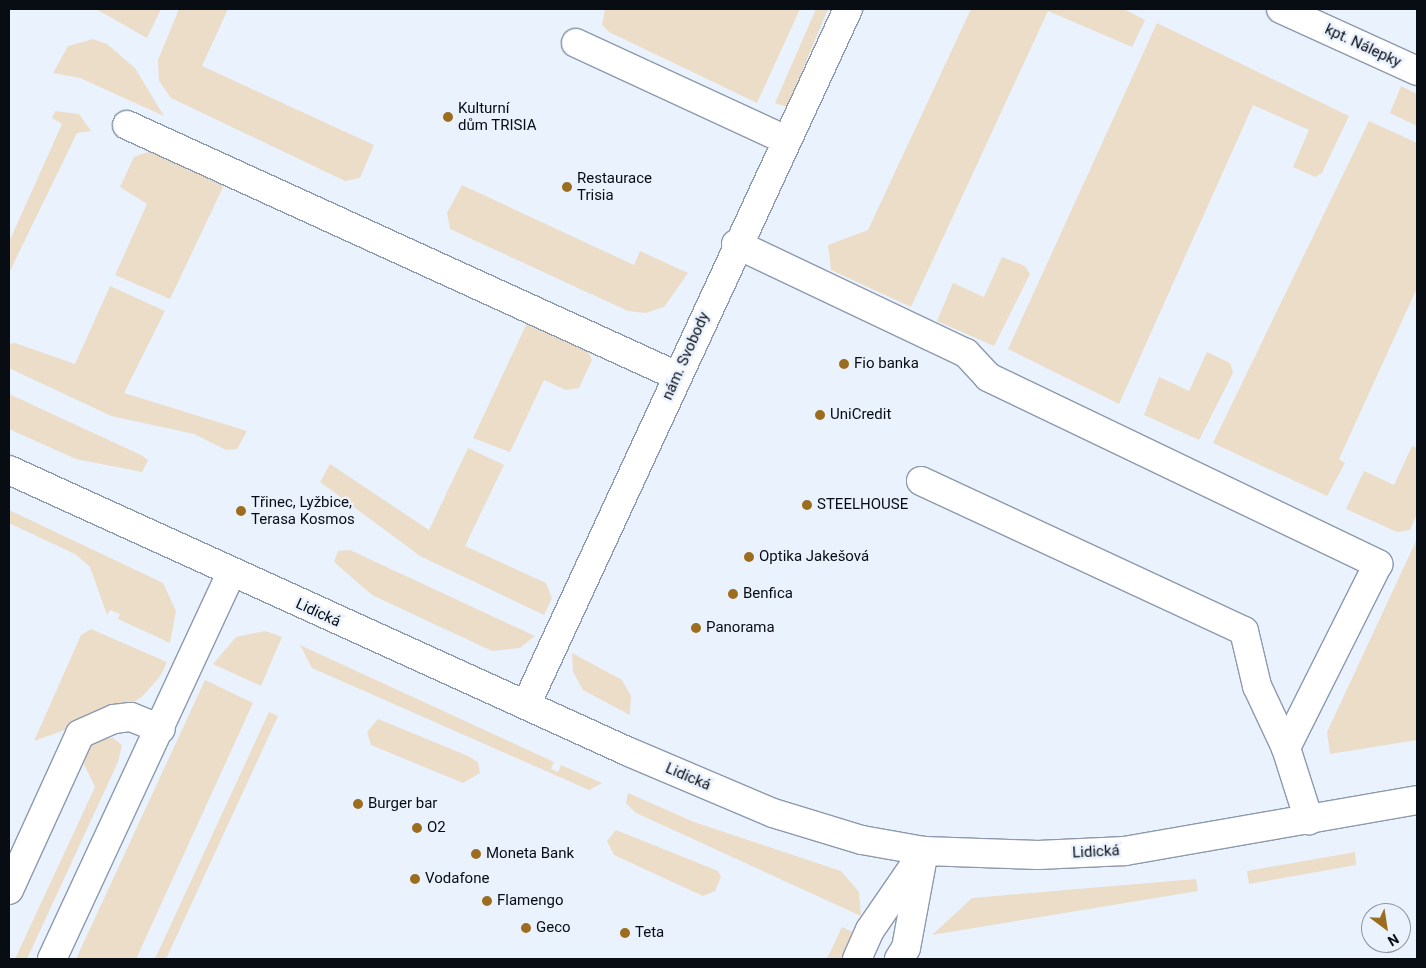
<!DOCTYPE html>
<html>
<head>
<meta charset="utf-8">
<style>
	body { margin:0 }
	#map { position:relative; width:1426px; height:968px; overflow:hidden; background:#eaf2fe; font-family:Roboto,sans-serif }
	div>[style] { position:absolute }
	.green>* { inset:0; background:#ecddc8 }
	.roads { filter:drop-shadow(1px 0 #8d99ac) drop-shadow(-1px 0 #8d99ac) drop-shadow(0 1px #8d99ac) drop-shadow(0 -1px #8d99ac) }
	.minor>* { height:28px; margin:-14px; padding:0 14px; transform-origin:14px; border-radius:14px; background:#fff }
	.dots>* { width:14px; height:14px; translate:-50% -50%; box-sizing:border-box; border:2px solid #eaf2fe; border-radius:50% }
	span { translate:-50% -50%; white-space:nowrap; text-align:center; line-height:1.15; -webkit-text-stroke:5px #eaf2fe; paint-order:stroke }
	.street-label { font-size:15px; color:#080c13 }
	.poi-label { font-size:15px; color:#080c13 }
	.left { translate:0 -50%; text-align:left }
	.frame { position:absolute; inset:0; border:10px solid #080c13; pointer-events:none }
	.north { position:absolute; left:1361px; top:903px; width:50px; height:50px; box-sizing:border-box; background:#eaf2fe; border:1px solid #9096a0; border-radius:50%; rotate:149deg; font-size:14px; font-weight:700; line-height:20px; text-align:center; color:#080c13 }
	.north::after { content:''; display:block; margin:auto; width:18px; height:22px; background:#9c6d1e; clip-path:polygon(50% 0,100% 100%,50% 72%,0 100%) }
</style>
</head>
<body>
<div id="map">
	<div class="green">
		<i style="clip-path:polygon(96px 9px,161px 9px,147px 38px)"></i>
		<i style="clip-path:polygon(179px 9px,228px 9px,202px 66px,374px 145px,360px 178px,345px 181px,171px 98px,159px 81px,158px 60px)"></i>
		<i style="clip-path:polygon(605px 9px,800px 9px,757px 103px,609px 32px,602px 25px)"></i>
		<i style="clip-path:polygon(816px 9px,828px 9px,787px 107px,775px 103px)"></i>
		<i style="clip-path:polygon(971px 9px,1124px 9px,1145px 20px,1132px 47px,1048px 11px,911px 307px,831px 270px,828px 245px,868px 230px)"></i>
		<i style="clip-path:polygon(1157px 23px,1349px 116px,1322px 173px,1315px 177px,1293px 167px,1309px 130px,1253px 105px,1119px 404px,1008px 349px)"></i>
		<i style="clip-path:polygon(93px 39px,107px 44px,135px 68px,164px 116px,80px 78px,53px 73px,68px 46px)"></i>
		<i style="clip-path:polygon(1401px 86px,1417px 94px,1417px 126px,1390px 113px)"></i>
		<i style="clip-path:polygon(55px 111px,79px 114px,91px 131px,77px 133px,9px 273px,9px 242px,62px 124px,52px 118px)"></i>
		<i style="clip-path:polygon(1369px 121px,1417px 143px,1417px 288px,1339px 459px,1345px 463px,1327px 496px,1213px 443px)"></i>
		<i style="clip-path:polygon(153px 150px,225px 183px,170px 299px,115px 275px,147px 204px,120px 187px,134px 157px)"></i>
		<i style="clip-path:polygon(462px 185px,634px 265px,640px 251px,688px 273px,664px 307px,646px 313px,628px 311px,450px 229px,447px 213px)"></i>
		<i style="clip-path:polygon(1002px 257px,1025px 266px,1030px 274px,994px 346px,937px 321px,953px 283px,984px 297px)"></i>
		<i style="clip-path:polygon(110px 286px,165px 311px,124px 393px,247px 431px,237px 449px,226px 450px,194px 434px,111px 416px,9px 368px,9px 344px,15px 343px,75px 364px)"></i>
		<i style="clip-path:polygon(528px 321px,586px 347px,592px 360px,579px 388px,566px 390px,544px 380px,510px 452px,473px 438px)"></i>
		<i style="clip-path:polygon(1207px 352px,1230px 363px,1233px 373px,1199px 440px,1144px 415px,1159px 377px,1189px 391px)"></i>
		<i style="clip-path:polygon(9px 394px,141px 455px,148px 460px,142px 472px,76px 459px,9px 429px)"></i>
		<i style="clip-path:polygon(1412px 446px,1417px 448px,1417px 514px,1410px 530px,1397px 532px,1346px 509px,1364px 471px,1394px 485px)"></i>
		<i style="clip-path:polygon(468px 448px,504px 465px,465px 546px,546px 583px,552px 598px,544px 615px,420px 556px,320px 482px,330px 464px,429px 530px)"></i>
		<i style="clip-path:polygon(9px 510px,163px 583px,176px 611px,170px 643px,118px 619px,120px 614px,110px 610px,107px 615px,90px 567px,75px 554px,9px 523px)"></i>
		<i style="clip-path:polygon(1417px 539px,1417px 740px,1330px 754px,1327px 732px)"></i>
		<i style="clip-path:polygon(350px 550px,535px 636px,520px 648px,492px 651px,372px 595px,334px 562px,338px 551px)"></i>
		<i style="clip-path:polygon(91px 629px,167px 662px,161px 675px,143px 696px,123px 709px,34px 741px,81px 635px)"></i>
		<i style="clip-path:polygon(265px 631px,282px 637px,261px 686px,213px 664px,236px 637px)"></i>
		<i style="clip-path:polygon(300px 645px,554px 762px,551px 769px,558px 772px,561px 765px,602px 783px,589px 790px,312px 668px)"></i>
		<i style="clip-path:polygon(572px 653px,622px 680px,631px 696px,630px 715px,583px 690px,573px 672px)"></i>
		<i style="clip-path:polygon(205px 680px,253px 703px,136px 959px,76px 959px)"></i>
		<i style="clip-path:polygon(269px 712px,278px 716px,166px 959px,155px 959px)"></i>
		<i style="clip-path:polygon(378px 719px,468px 756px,478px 762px,480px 773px,463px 783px,371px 745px,367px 732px)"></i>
		<i style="clip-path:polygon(113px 738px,122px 745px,118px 762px,27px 959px,15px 959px,95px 787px,81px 758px,91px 739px)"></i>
		<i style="clip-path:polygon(628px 793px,694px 822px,841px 871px,859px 892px,861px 916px,636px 813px,626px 803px)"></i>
		<i style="clip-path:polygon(616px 830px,718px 871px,721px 877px,715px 891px,703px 896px,614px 855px,607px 841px)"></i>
		<i style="clip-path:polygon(1355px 852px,1356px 865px,1249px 884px,1247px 871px)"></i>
		<i style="clip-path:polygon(1196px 879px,1198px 891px,932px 935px,972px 898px)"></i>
		<i style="clip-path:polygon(842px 927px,855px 933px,845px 959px,827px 959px)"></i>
	</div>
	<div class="roads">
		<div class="minor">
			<i style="left:1281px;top:9px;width:149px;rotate:24.5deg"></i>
			<i style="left:576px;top:43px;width:231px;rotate:24.8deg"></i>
			<i style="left:127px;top:125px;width:605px;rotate:24.53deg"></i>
			<i style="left:736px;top:244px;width:255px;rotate:25.4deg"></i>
			<i style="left:966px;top:353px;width:33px;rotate:47deg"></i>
			<i style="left:988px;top:377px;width:433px;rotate:25.6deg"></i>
			<i style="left:1378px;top:564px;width:206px;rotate:116.6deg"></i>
			<i style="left:1286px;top:748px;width:76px;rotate:72.3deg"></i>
			<i style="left:9px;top:470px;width:681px;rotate:24.46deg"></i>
			<i style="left:629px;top:752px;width:156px;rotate:23deg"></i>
			<i style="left:773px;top:813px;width:93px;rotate:16.9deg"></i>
			<i style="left:862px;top:840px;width:63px;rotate:10.1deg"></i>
			<i style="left:924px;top:851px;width:114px;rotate:2deg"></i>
			<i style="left:1038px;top:855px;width:87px;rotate:-2.6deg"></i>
			<i style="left:1125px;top:851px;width:296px;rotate:-9.9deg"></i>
			<i style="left:921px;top:481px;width:356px;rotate:24.9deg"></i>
			<i style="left:1244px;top:631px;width:57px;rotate:76.7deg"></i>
			<i style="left:1257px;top:686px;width:68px;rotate:64.9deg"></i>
			<i style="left:526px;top:705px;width:767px;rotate:-65.17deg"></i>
			<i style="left:9px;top:890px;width:171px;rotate:-65.5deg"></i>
			<i style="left:80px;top:734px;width:37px;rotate:-24deg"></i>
			<i style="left:114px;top:719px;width:17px;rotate:-7deg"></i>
			<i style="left:131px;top:717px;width:32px;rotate:22deg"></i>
			<i style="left:52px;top:959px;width:427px;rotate:-65.1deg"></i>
			<i style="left:857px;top:959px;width:32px;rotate:-66deg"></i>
			<i style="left:870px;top:930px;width:96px;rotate:-55.6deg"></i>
			<i style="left:899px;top:959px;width:13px;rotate:-58deg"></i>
			<i style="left:906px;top:948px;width:87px;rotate:-79.5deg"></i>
		</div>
	</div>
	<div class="dots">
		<i style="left:448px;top:117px;background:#9c6d1e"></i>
		<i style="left:567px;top:187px;background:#9c6d1e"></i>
		<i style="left:844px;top:364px;background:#9c6d1e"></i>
		<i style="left:820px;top:415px;background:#9c6d1e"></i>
		<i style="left:807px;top:505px;background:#9c6d1e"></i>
		<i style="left:241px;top:511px;background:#9c6d1e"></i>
		<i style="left:749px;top:557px;background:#9c6d1e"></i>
		<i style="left:733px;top:594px;background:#9c6d1e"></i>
		<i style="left:696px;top:628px;background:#9c6d1e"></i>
		<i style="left:358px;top:804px;background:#9c6d1e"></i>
		<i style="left:417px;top:828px;background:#9c6d1e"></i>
		<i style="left:476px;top:854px;background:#9c6d1e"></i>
		<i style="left:415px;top:879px;background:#9c6d1e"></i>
		<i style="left:487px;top:901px;background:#9c6d1e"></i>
		<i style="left:526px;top:928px;background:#9c6d1e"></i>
		<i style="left:625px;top:933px;background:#9c6d1e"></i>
	</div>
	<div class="street-label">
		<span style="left:1363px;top:46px;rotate:25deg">kpt. Nálepky</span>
		<span style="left:686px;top:356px;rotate:-66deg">nám. Svobody</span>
		<span style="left:318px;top:613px;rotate:25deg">Lidická</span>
		<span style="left:688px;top:777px;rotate:23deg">Lidická</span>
		<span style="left:1096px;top:852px;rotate:-3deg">Lidická</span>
	</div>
	<div class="poi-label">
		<span class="left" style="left:458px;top:117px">Kulturní<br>dům TRISIA</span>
		<span class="left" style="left:577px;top:187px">Restaurace<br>Trisia</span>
		<span class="left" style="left:854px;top:364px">Fio banka</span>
		<span class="left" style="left:830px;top:415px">UniCredit</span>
		<span class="left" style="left:251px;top:511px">Třinec, Lyžbice,<br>Terasa Kosmos</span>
		<span class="left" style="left:817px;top:505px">STEELHOUSE</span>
		<span class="left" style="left:759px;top:557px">Optika Jakešová</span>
		<span class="left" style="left:743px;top:594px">Benfica</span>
		<span class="left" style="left:706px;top:628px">Panorama</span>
		<span class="left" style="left:368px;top:804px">Burger bar</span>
		<span class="left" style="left:427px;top:828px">O2</span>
		<span class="left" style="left:486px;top:854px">Moneta Bank</span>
		<span class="left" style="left:425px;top:879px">Vodafone</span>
		<span class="left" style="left:497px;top:901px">Flamengo</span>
		<span class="left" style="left:536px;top:928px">Geco</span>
		<span class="left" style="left:635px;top:933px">Teta</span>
	</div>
	<div class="frame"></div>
	<div class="north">N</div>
</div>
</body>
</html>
